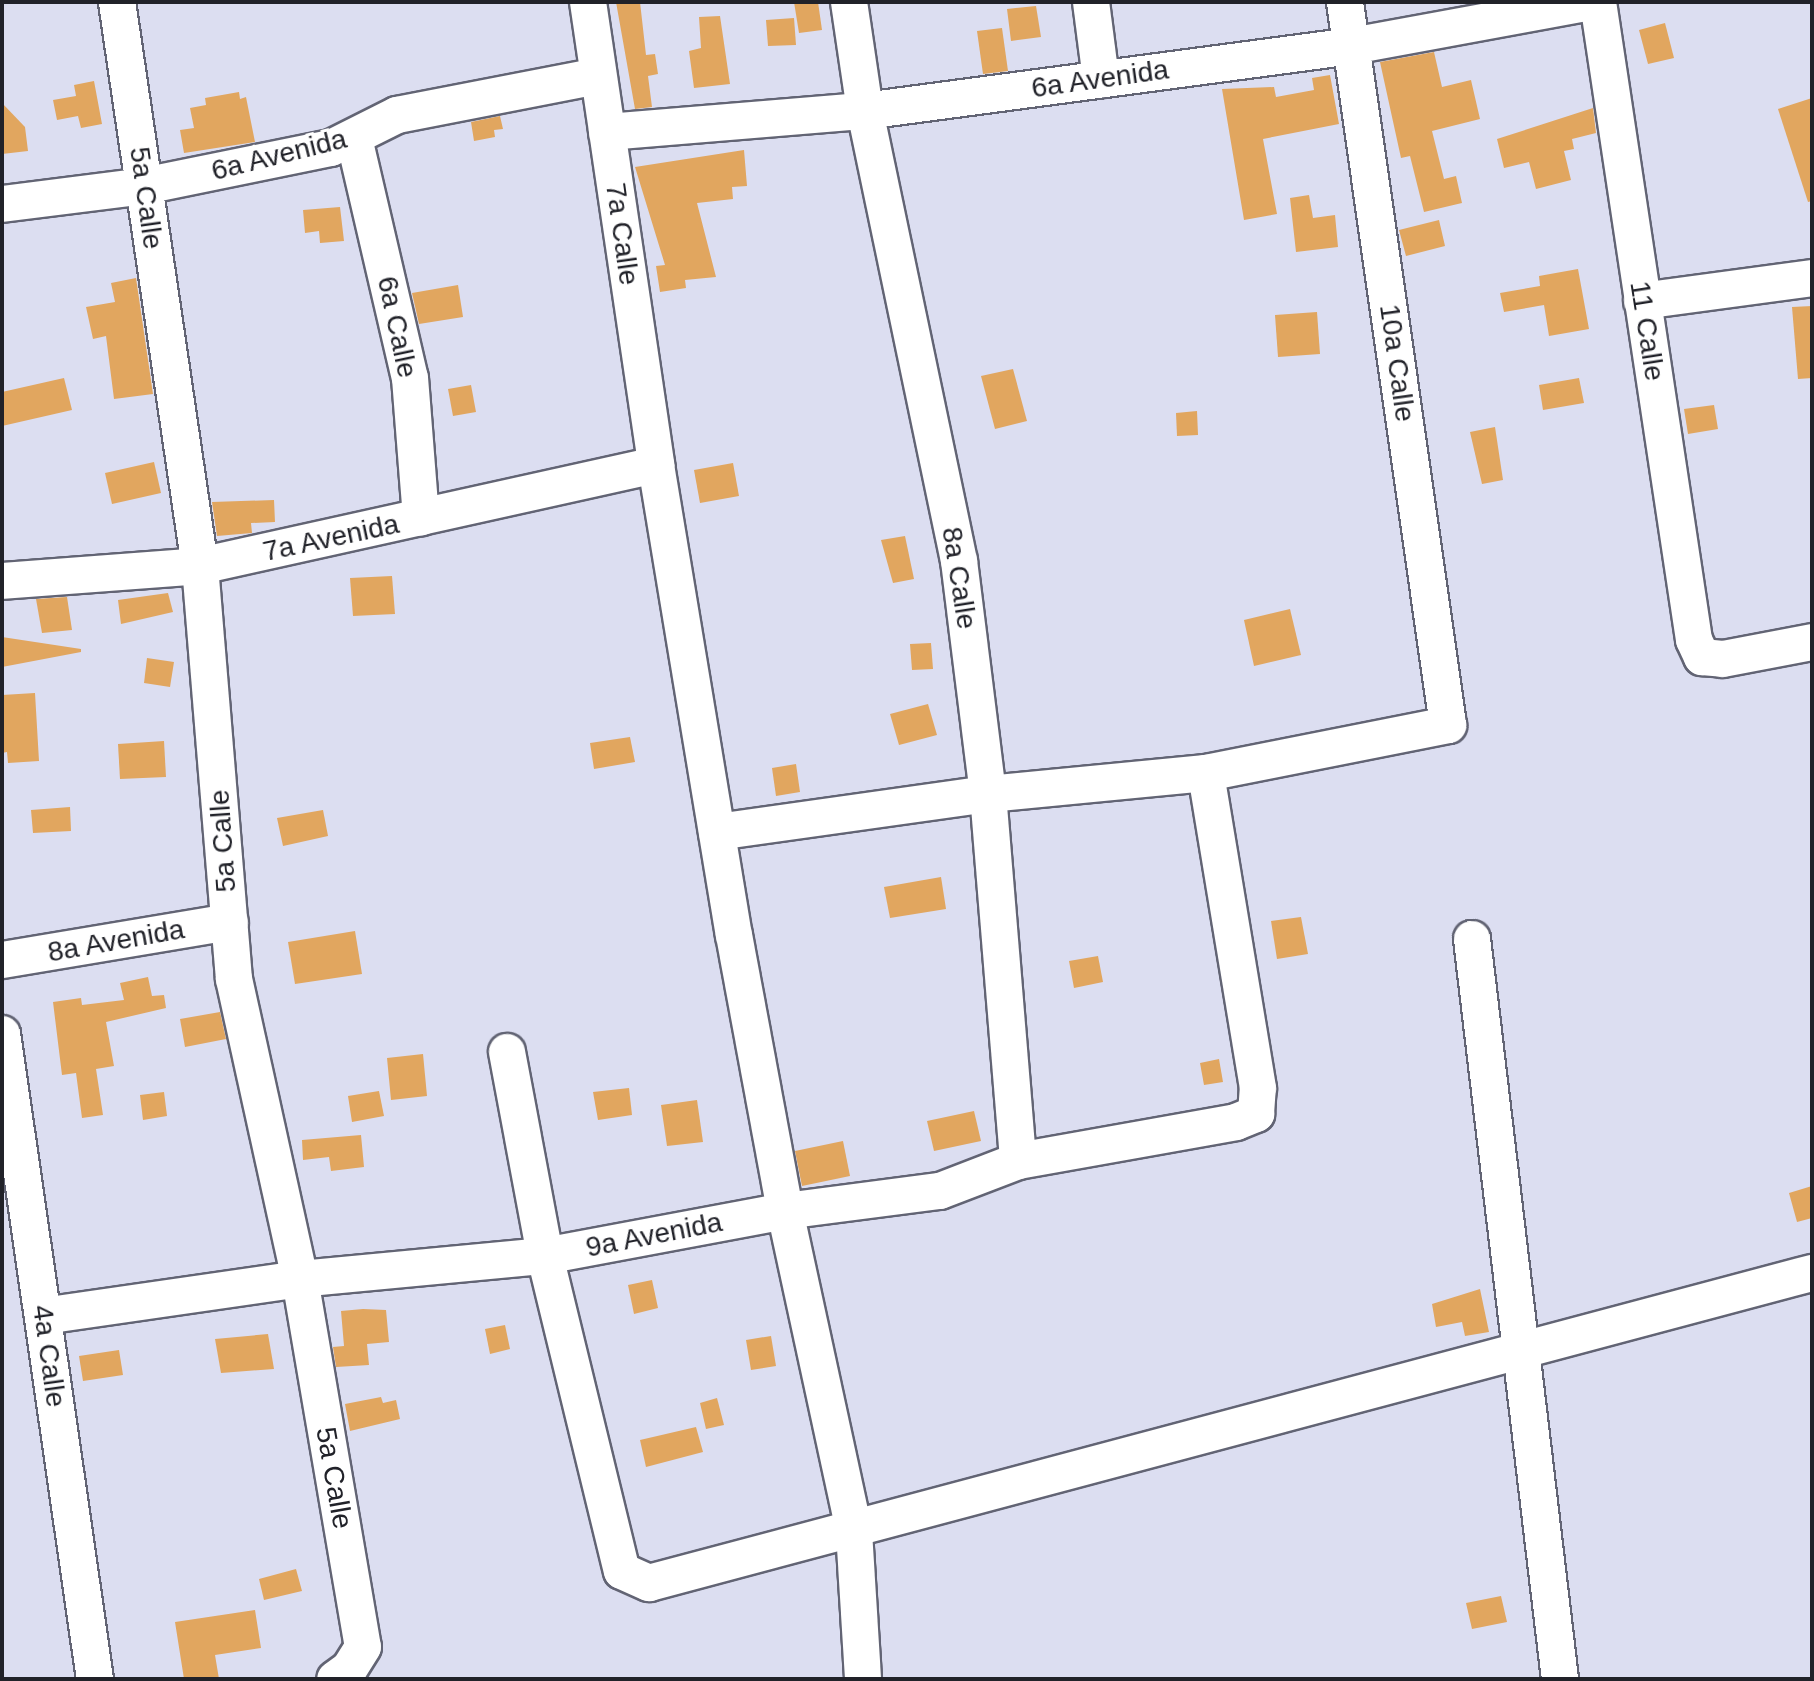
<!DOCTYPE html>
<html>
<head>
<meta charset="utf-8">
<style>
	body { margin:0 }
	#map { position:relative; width:1814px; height:1681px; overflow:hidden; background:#dcdef1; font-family:Helvetica,sans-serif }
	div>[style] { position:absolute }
	.building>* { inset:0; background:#e1a65f }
	.roads { filter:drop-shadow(2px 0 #626474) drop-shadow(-2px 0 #626474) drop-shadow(0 2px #626474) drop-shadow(0 -2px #626474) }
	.minor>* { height:36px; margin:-18px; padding:0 18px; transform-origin:18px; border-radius:18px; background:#fff }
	span { translate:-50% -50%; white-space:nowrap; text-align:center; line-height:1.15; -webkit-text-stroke:6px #fff; paint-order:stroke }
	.street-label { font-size:28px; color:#212229 }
	.frame { position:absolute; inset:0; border:4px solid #212229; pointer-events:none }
</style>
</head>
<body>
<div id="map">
	<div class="building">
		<i style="clip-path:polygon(616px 2px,640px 2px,646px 55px,655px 54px,658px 74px,648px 76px,652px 107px,635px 109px)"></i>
		<i style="clip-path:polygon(794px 2px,818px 2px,822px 30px,799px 33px)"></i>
		<i style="clip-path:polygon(1036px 6px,1041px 37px,1011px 41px,1007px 9px)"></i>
		<i style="clip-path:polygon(720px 16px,730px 84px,694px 88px,689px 51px,701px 48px,699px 17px)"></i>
		<i style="clip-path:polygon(794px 18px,796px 45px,768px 46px,766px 20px)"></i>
		<i style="clip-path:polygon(1665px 23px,1674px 58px,1648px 64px,1639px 30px)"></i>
		<i style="clip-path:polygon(1002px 28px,1008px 71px,983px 74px,977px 31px)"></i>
		<i style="clip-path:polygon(1434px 52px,1442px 87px,1471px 80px,1480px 119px,1432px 131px,1444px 179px,1456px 176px,1462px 203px,1424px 212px,1410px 156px,1401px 158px,1380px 62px)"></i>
		<i style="clip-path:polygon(1330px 75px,1339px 124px,1263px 139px,1277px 214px,1244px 220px,1222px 89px,1274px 87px,1276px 97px,1314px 90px,1312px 78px)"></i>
		<i style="clip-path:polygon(94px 81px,102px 124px,81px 128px,78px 116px,57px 120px,53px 100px,76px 96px,74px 85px)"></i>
		<i style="clip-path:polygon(239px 92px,240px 99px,246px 97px,255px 142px,184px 153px,180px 130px,194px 128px,190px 108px,206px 105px,205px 98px)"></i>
		<i style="clip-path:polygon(1812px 98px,1812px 201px,1808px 202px,1778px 109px)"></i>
		<i style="clip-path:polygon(2px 103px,25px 127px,28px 151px,2px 154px)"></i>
		<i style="clip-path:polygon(1593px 108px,1596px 133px,1572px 139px,1574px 149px,1564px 151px,1571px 180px,1536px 189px,1529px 162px,1504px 168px,1497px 139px)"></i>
		<i style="clip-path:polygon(500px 116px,503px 129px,494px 130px,495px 137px,474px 141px,471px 122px)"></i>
		<i style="clip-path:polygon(744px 150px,747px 186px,732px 187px,733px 199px,697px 203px,716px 277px,685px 280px,686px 288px,660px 292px,656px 266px,665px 265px,635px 167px)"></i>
		<i style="clip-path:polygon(1309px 195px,1313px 218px,1335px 215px,1338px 247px,1296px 252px,1290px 198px)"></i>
		<i style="clip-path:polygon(340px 207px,344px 241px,320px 243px,319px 231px,305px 233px,303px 210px)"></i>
		<i style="clip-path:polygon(1439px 220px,1445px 246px,1406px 256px,1399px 230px)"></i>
		<i style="clip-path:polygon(1578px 269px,1589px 329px,1549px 336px,1544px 305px,1504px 312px,1500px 293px,1540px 286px,1539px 276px)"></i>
		<i style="clip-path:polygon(136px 278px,153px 394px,114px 399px,106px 336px,93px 339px,86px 307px,115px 302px,111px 283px)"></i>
		<i style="clip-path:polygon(458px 285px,463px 317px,419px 324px,412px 293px)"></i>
		<i style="clip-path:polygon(1812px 306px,1812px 378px,1798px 379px,1792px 307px)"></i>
		<i style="clip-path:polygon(1317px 312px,1320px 354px,1278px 357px,1275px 315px)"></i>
		<i style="clip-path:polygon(1013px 369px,1027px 421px,995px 429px,981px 376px)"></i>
		<i style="clip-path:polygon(64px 378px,72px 410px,2px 426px,2px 392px)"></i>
		<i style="clip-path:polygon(1579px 378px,1584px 403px,1543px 410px,1539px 385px)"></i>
		<i style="clip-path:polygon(471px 385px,476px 412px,453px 416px,448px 389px)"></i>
		<i style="clip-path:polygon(1714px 405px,1718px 429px,1688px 434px,1684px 409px)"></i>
		<i style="clip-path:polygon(1197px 411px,1198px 435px,1177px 436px,1176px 413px)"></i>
		<i style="clip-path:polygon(1495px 427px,1503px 480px,1482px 484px,1470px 432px)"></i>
		<i style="clip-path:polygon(154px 462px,161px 493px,112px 504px,105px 473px)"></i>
		<i style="clip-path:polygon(733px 463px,739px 496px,700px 503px,694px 470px)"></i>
		<i style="clip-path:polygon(274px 500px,275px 522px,251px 523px,252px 533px,217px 536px,212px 502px)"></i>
		<i style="clip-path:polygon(905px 536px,914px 579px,893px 583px,881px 540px)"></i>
		<i style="clip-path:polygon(392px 576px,395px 614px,353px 616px,350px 578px)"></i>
		<i style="clip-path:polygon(168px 593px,173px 612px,121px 624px,118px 600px)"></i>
		<i style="clip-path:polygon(67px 597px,72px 630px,42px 633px,36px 599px)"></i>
		<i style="clip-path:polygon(1290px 609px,1301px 655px,1254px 666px,1244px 620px)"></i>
		<i style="clip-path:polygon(2px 637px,81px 649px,81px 652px,2px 667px)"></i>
		<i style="clip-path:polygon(931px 643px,933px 669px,912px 670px,910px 644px)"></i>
		<i style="clip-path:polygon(147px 658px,174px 662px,170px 687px,144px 683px)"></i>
		<i style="clip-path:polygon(35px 693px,39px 761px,8px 763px,7px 752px,2px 753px,2px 695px)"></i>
		<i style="clip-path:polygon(928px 704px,937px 735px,899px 745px,890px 714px)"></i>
		<i style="clip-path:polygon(630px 737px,635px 762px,594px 769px,590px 743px)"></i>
		<i style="clip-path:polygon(164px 741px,166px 777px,120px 779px,118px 744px)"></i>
		<i style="clip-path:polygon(796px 764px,800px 792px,776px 796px,772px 768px)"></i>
		<i style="clip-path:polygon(70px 807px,71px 831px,33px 833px,31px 810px)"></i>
		<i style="clip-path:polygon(323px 810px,328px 836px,283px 846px,277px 818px)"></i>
		<i style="clip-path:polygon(941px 877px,946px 909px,890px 918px,884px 887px)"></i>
		<i style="clip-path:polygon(1301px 917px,1308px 954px,1277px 959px,1271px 921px)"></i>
		<i style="clip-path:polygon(355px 931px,362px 974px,295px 984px,288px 942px)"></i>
		<i style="clip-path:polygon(1098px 956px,1103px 982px,1074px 988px,1069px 961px)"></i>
		<i style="clip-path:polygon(148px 977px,152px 996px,164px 995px,166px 1008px,106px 1022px,114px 1066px,96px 1069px,103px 1115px,82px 1118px,76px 1073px,62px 1075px,53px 1002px,81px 998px,82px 1005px,124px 1000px,120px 983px)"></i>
		<i style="clip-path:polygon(220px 1012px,226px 1039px,185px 1047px,180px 1019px)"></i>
		<i style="clip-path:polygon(423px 1054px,427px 1096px,391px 1100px,387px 1058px)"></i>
		<i style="clip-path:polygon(1219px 1059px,1223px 1082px,1204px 1085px,1200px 1063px)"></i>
		<i style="clip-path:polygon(629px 1088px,632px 1115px,598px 1120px,593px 1092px)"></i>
		<i style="clip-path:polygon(379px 1091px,384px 1116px,352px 1122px,348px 1096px)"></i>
		<i style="clip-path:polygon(164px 1092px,167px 1116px,143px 1120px,140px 1095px)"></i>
		<i style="clip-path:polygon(697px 1100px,703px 1142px,667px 1146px,661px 1105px)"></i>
		<i style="clip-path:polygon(974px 1111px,981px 1141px,934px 1151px,927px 1121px)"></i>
		<i style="clip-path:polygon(361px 1135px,364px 1167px,331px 1171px,329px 1157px,303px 1160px,302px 1140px)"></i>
		<i style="clip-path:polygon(843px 1141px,850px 1176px,802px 1186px,795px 1151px)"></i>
		<i style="clip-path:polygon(1812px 1186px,1812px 1218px,1797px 1222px,1789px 1193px)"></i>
		<i style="clip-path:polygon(652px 1280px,658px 1308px,634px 1314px,628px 1285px)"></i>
		<i style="clip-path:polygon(1480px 1289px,1489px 1332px,1465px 1336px,1462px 1322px,1436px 1327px,1432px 1304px)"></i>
		<i style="clip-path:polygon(363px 1309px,386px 1310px,389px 1342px,367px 1344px,369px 1365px,336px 1367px,333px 1347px,344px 1346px,341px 1311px)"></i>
		<i style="clip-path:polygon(505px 1325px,510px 1349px,490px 1354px,485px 1329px)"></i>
		<i style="clip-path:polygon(268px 1334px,274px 1369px,221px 1373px,215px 1339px)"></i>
		<i style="clip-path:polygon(771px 1336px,776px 1366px,751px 1370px,746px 1340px)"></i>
		<i style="clip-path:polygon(119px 1350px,123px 1375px,83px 1381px,79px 1356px)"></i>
		<i style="clip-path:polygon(381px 1397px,383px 1403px,396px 1400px,400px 1419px,350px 1431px,345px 1404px)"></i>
		<i style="clip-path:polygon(717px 1398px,724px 1425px,706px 1429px,700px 1403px)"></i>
		<i style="clip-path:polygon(696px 1427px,703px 1452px,646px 1467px,640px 1440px)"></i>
		<i style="clip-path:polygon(296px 1569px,302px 1591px,264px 1600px,259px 1579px)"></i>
		<i style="clip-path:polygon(1501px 1596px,1507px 1622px,1472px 1629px,1466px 1603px)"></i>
		<i style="clip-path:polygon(255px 1610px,261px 1648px,215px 1655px,219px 1679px,184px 1679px,175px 1622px)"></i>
	</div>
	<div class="roads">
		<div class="minor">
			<i style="left:117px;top:2px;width:570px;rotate:81.63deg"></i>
			<i style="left:200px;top:566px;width:414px;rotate:85.3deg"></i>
			<i style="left:234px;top:979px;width:307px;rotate:77.6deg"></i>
			<i style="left:300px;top:1279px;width:373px;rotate:80.3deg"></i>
			<i style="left:363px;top:1647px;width:26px;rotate:122deg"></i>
			<i style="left:349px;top:1669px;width:17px;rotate:144deg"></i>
			<i style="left:588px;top:2px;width:468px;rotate:81.6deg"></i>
			<i style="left:656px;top:465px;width:476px;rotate:80.6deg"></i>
			<i style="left:734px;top:935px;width:281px;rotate:79.5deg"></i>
			<i style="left:785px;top:1211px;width:327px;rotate:77.8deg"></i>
			<i style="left:854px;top:1531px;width:148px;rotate:86.5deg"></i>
			<i style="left:849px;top:2px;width:110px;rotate:81.6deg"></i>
			<i style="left:865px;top:111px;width:460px;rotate:78.2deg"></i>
			<i style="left:959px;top:561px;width:235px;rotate:82.9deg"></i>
			<i style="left:988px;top:794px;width:368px;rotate:85.3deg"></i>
			<i style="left:1091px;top:2px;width:78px;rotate:82.6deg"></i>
			<i style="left:1598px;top:2px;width:645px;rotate:81.44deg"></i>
			<i style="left:1694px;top:640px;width:19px;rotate:65deg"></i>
			<i style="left:1702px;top:657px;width:21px;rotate:5deg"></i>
			<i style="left:1723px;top:659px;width:91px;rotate:-10.8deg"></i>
			<i style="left:607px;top:132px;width:259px;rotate:-4.7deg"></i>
			<i style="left:865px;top:111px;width:491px;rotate:-7.6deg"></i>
			<i style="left:1352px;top:46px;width:243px;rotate:-10.4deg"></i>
			<i style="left:354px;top:138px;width:246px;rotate:76.9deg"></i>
			<i style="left:410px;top:378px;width:140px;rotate:85.5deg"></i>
			<i style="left:2px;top:204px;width:143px;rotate:-7.2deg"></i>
			<i style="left:144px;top:186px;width:191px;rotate:-11.5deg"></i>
			<i style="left:331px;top:148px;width:74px;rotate:-26.6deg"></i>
			<i style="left:397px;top:115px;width:204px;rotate:-11deg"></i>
			<i style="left:1642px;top:301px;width:172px;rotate:-7.7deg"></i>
			<i style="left:2px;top:581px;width:199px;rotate:-4.3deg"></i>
			<i style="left:200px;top:566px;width:467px;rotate:-12.5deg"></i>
			<i style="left:717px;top:832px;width:274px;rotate:-8deg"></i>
			<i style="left:988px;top:794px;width:219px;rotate:-5.5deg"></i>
			<i style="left:1206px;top:773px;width:247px;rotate:-11.2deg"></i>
			<i style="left:1448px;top:725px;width:730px;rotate:-98.11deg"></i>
			<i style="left:1472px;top:939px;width:745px;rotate:83.22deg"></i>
			<i style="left:2px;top:960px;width:231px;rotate:-9.5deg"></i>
			<i style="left:2px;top:1034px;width:652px;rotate:81.8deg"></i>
			<i style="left:507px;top:1052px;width:208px;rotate:79.4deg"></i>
			<i style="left:545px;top:1256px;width:324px;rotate:76.3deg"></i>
			<i style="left:622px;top:1571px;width:30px;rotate:24deg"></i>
			<i style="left:649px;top:1583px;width:1204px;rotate:-14.93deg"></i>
			<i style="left:43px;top:1316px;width:260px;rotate:-8.2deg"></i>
			<i style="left:300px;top:1279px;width:246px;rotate:-5.4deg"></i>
			<i style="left:545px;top:1256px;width:244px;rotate:-10.6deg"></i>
			<i style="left:785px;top:1211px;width:156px;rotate:-7.4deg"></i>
			<i style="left:940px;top:1191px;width:84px;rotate:-21deg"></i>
			<i style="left:1018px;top:1161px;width:221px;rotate:-10.1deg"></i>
			<i style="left:1236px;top:1122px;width:22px;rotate:-22deg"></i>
			<i style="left:1256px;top:1114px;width:26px;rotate:-86deg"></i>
			<i style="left:1258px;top:1088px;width:319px;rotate:-99.4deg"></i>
		</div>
	</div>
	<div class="street-label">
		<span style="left:1100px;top:79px;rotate:-8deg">6a Avenida</span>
		<span style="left:279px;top:155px;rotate:-14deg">6a Avenida</span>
		<span style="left:146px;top:198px;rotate:82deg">5a Calle</span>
		<span style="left:622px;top:234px;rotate:82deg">7a Calle</span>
		<span style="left:397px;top:327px;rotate:78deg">6a Calle</span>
		<span style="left:1647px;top:331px;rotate:81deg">11 Calle</span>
		<span style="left:1397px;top:363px;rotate:82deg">10a Calle</span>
		<span style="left:331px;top:538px;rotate:-12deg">7a Avenida</span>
		<span style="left:959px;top:578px;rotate:81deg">8a Calle</span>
		<span style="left:223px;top:841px;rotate:-94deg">5a Calle</span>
		<span style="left:116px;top:941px;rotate:-10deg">8a Avenida</span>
		<span style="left:654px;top:1235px;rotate:-11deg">9a Avenida</span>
		<span style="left:49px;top:1356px;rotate:82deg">4a Calle</span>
		<span style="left:334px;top:1478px;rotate:80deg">5a Calle</span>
	</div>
	<div class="frame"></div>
</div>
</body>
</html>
